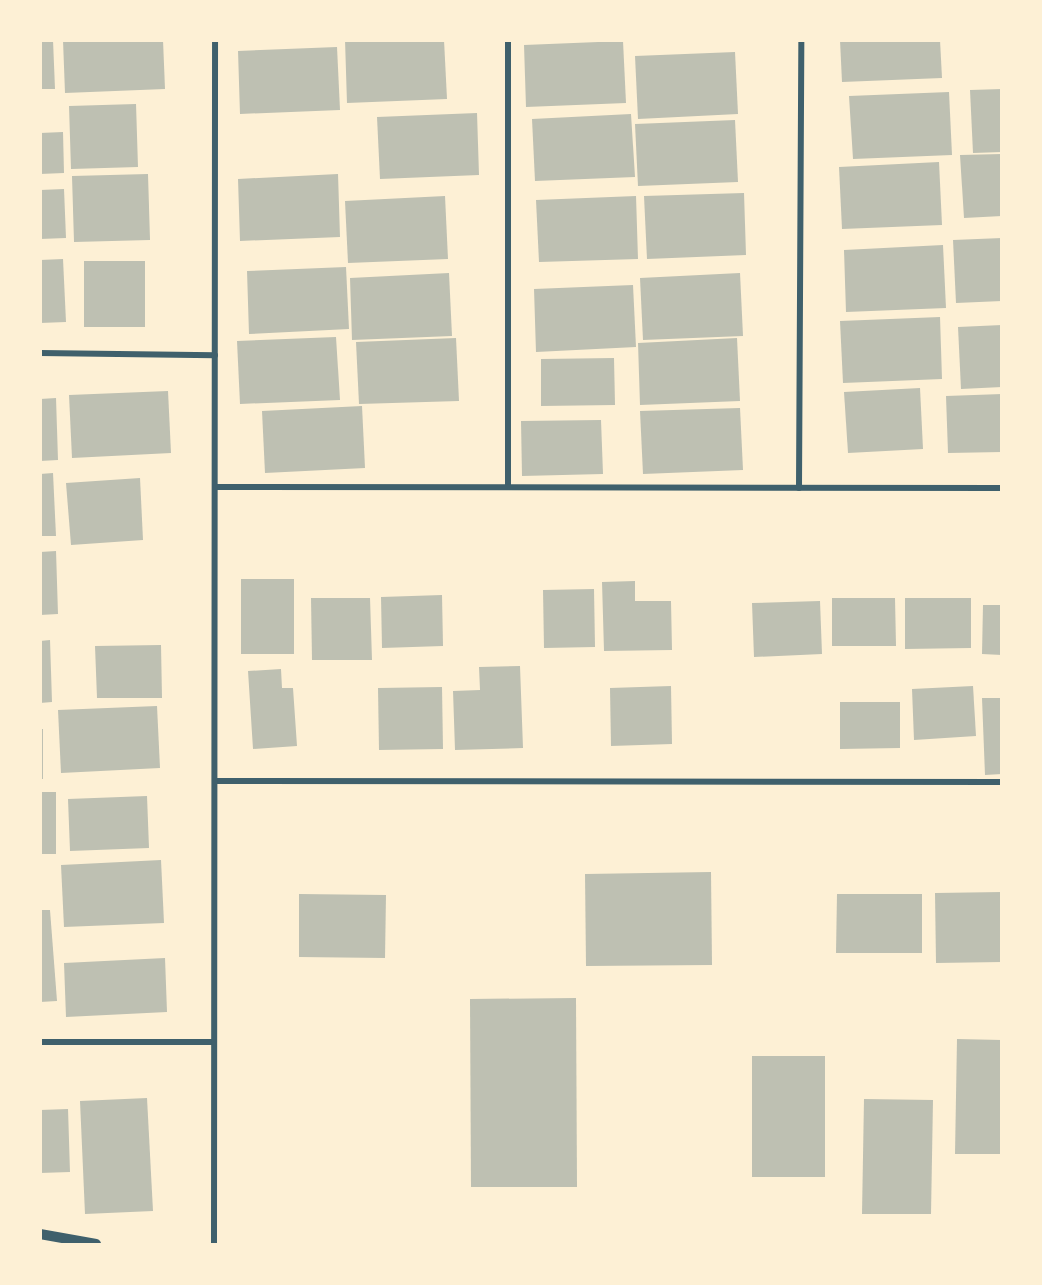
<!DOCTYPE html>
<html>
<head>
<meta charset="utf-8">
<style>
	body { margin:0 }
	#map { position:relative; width:1042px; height:1285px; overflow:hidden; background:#fdf0d5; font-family:"Golos Text",sans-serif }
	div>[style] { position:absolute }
	.building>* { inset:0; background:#bec0b2 }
	.minor>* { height:6px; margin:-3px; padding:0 3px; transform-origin:3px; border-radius:3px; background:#3f606c }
	.tertiary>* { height:10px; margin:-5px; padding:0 5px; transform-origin:5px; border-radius:5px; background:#3f606c }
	span { translate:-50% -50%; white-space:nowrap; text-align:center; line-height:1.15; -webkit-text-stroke:6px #fdf0d5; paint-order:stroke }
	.frame { position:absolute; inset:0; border:42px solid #fdf0d5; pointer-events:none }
</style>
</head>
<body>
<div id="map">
	<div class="building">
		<i style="clip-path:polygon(40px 40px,53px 40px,55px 89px,40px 89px)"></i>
		<i style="clip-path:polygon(63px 40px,163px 40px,165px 89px,65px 93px)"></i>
		<i style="clip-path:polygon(345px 40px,444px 40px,447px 99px,347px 103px)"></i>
		<i style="clip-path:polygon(840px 40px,940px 40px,942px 78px,842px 82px)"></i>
		<i style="clip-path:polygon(623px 41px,626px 103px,526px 107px,524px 45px)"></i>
		<i style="clip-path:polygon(337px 47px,340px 110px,240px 114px,238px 51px)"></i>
		<i style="clip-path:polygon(735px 52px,738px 114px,638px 119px,635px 56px)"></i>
		<i style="clip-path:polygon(1002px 89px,1002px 152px,973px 153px,970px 90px)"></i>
		<i style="clip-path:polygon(949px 92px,952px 155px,853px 159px,849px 96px)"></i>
		<i style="clip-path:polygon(136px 104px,138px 167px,71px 169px,69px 106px)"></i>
		<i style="clip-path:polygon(477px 113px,479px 175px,380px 179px,377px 117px)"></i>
		<i style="clip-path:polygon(631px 114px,635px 177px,535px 181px,532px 119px)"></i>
		<i style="clip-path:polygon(735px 120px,738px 182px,638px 186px,635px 124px)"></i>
		<i style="clip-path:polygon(63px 132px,64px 173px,40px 174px,40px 133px)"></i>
		<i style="clip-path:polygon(1002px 154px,1002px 216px,964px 218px,960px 155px)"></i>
		<i style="clip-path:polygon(939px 162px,942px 225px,842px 229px,839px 167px)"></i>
		<i style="clip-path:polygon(148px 174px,150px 240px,74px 242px,72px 176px)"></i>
		<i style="clip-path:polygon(338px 174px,340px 237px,240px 241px,238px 179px)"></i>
		<i style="clip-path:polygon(64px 189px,66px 238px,40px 239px,40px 190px)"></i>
		<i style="clip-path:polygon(744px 193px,746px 255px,647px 259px,644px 196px)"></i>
		<i style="clip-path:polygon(445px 196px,448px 259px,348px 263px,345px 201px)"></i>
		<i style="clip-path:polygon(636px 196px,638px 259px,539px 262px,536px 200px)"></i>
		<i style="clip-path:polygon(1002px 238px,1002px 301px,956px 303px,953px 240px)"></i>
		<i style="clip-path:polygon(943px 245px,946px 308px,846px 312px,844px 250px)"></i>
		<i style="clip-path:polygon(63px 259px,66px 322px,40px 323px,40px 260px)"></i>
		<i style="clip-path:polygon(84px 261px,145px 261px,145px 327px,84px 327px)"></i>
		<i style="clip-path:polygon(346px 267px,349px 329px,249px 334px,247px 271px)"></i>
		<i style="clip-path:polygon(449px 273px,452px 336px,352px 340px,350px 278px)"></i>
		<i style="clip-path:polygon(740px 273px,743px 336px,643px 340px,640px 278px)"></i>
		<i style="clip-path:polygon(633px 285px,636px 347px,536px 352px,534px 289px)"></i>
		<i style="clip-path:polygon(940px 317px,942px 379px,843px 383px,840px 321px)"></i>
		<i style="clip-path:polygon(1002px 325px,1002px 387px,961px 389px,958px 327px)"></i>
		<i style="clip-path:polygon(336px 337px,340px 400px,240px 404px,237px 341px)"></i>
		<i style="clip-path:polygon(456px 338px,459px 401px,359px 404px,356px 342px)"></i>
		<i style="clip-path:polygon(737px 338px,740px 401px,640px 405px,638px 343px)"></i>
		<i style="clip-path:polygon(614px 358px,615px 405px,541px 406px,541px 359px)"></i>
		<i style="clip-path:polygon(920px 388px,923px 449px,848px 453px,844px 392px)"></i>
		<i style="clip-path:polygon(168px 391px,171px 453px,72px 458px,69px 395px)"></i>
		<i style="clip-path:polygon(1002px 394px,1002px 452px,948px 453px,946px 396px)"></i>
		<i style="clip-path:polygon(56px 398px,58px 460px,40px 461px,40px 399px)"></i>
		<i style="clip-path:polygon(362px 406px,365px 468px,265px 473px,262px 411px)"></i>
		<i style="clip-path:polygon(740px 408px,743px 470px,643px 474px,640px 411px)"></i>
		<i style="clip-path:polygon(601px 420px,603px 474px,522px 476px,521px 421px)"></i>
		<i style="clip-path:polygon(53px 473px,56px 536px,40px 536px,40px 474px)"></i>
		<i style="clip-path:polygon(140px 478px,143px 540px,71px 545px,66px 483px)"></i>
		<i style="clip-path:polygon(56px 551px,58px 614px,40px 615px,40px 552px)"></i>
		<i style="clip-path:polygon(241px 579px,294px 579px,294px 654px,241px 654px)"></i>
		<i style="clip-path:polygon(635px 581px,635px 601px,671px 601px,672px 650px,604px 651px,602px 582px)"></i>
		<i style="clip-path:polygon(594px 589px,595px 647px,544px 648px,543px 590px)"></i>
		<i style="clip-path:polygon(442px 595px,443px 646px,382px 648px,381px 597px)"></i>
		<i style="clip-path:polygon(311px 598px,370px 598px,372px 660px,312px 660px)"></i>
		<i style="clip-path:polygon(832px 598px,895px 598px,896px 646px,832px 646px)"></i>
		<i style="clip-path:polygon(905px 598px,971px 598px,971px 648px,905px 649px)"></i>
		<i style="clip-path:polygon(820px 601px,822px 654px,754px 657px,752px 603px)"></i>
		<i style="clip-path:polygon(983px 605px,1002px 605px,1002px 655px,982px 654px)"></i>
		<i style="clip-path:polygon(50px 640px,52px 702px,40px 703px,40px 641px)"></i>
		<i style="clip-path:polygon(161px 645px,162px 698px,97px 698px,95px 646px)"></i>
		<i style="clip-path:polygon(520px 666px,523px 748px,455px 750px,453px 691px,480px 690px,479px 667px)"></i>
		<i style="clip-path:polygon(281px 669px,282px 688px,293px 688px,297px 746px,253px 749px,248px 671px)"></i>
		<i style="clip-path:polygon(671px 686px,672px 744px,611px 746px,610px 688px)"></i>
		<i style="clip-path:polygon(973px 686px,976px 736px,914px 740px,912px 689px)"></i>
		<i style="clip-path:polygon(442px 687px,443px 749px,379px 750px,378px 688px)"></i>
		<i style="clip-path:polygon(982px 698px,1002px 698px,1002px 774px,985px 775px)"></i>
		<i style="clip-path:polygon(840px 702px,900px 702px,900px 748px,840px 749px)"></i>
		<i style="clip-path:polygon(157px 706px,160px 768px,61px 773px,58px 710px)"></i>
		<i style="clip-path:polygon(40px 729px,43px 729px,43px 779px,40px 779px)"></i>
		<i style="clip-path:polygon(40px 792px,56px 792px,56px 854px,40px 854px)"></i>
		<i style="clip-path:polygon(147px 796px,149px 848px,70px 851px,68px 799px)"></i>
		<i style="clip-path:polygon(161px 860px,164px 923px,64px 927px,61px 865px)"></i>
		<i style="clip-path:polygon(711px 872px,712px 965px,586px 966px,585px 874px)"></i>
		<i style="clip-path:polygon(1002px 892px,1002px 962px,936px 963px,935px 893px)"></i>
		<i style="clip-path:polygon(299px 894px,386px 895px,385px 958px,299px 957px)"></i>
		<i style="clip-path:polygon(837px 894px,922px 894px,922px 953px,836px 953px)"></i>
		<i style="clip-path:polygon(40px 910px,50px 910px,57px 1001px,40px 1002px)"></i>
		<i style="clip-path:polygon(165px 958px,167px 1012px,66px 1017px,64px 963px)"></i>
		<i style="clip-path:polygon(576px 998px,577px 1187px,471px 1187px,470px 999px)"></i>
		<i style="clip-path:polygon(957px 1039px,1002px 1040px,1002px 1154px,955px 1154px)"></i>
		<i style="clip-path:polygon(752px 1056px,825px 1056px,825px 1177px,752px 1177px)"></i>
		<i style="clip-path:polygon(147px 1098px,153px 1211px,85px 1214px,80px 1101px)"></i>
		<i style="clip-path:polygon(864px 1099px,933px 1100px,931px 1214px,862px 1214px)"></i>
		<i style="clip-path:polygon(68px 1109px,70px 1172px,40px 1173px,40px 1110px)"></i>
	</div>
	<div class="minor">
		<i style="left:508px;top:40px;width:447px;rotate:90deg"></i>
		<i style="left:40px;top:353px;width:175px;rotate:0.7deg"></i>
		<i style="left:216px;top:487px;width:786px;rotate:0.07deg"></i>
		<i style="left:799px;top:488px;width:448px;rotate:-89.7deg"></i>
		<i style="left:215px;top:781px;width:787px;rotate:0.07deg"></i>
		<i style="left:40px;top:1042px;width:174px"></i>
		<i style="left:214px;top:1244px;width:1204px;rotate:-89.95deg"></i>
	</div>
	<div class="tertiary">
		<i style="left:40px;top:1234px;width:57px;rotate:10.1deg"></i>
	</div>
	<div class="frame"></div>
</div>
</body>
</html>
